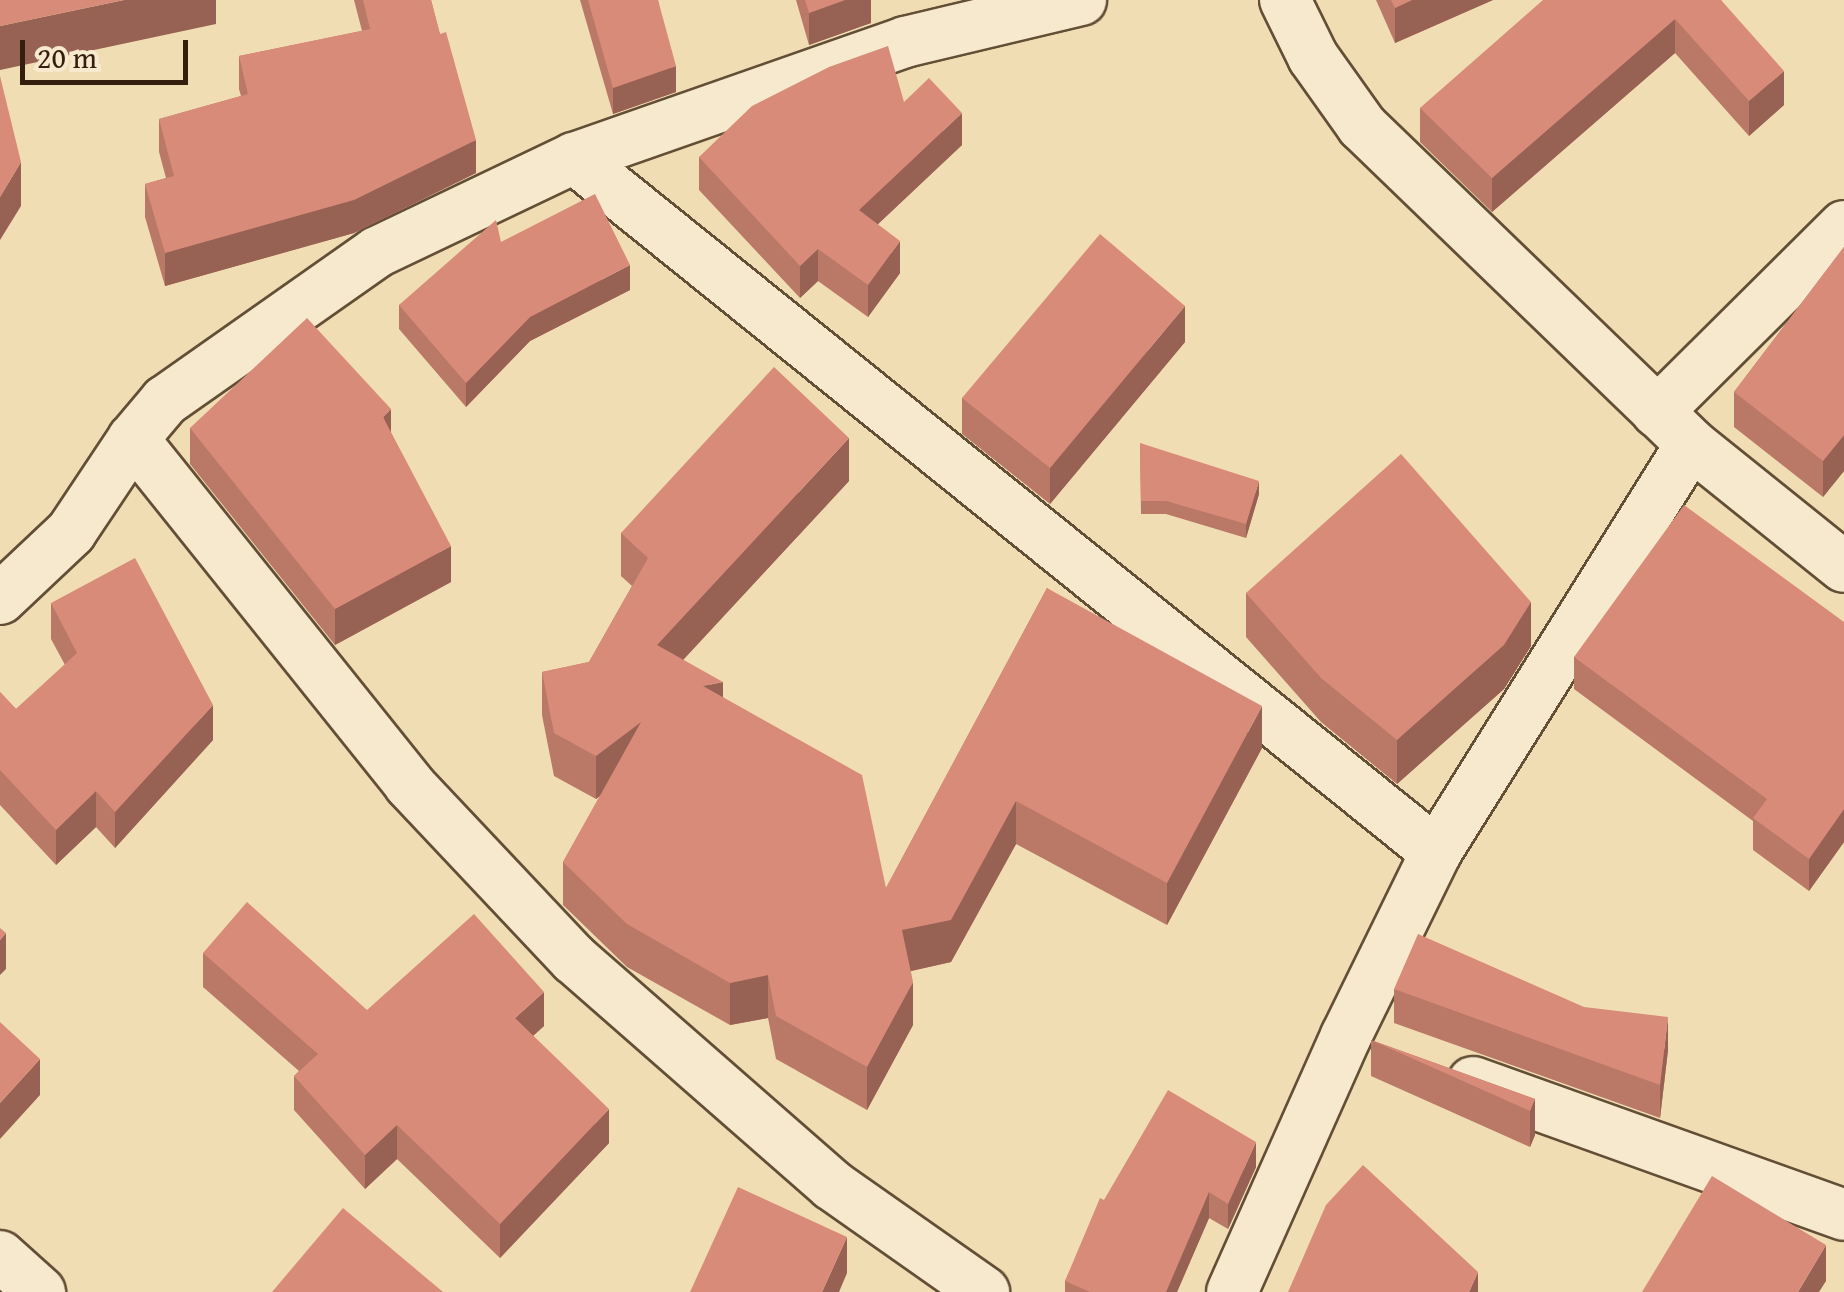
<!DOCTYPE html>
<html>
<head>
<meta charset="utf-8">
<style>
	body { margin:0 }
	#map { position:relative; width:1844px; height:1292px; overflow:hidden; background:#f1ddb3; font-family:"Gentium Book Plus",serif }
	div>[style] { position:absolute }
	.roads { filter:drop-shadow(2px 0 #634e36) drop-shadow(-2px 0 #634e36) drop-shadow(0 2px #634e36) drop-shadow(0 -2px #634e36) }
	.minor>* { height:50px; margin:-25px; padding:0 25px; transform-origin:25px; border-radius:25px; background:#f6e9ce }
	.wall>* { inset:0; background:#ba7867 }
	.shaded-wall>* { inset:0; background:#976154 }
	.building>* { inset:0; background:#d88b78 }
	span { translate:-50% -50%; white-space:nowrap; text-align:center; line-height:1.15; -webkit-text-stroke:10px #f6e9ce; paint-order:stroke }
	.scale { position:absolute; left:20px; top:40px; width:168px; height:45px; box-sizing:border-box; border:5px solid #341e0d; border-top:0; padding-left:12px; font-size:30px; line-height:35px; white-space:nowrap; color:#341e0d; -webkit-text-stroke:8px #f6e9ce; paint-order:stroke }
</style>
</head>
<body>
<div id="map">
	<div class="roads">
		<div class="minor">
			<i style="left:1285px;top:0;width:64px;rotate:63.8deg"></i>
			<i style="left:1313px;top:57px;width:85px;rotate:54.6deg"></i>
			<i style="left:1362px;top:126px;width:458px;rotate:44deg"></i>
			<i style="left:1691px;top:444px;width:196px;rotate:38.8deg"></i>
			<i style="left:574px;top:158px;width:1107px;rotate:38.84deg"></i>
			<i style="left:1657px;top:412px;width:264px;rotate:-44.8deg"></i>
			<i style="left:133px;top:439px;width:442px;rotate:51.3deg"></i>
			<i style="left:409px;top:784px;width:241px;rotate:46.7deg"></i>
			<i style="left:574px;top:959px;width:343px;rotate:41.2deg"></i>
			<i style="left:832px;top:1185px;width:186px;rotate:35.1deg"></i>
			<i style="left:0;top:599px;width:98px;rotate:-43.3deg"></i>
			<i style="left:71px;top:532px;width:112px;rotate:-56.3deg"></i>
			<i style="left:133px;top:439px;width:50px;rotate:-49.9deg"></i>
			<i style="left:165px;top:401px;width:259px;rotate:-35.1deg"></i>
			<i style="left:377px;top:252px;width:218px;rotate:-25.5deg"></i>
			<i style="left:574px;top:158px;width:351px;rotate:-19.3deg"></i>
			<i style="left:905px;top:42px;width:181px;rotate:-13.4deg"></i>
			<i style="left:1473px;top:1082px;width:394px;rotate:19.7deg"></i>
			<i style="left:0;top:1256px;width:54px;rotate:42deg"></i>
			<i style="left:1232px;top:1292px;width:280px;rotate:-66deg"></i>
			<i style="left:1346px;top:1036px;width:205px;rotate:-63.9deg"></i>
			<i style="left:1436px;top:852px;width:481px;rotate:-58deg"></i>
		</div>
	</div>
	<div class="wall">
		<i style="clip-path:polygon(354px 0,431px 0,476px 173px,354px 233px,165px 286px,145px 217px,145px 184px,166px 178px,159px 152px,159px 119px,241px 96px,239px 89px,239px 56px,362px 31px)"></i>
		<i style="clip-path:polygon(580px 0,658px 0,676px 92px,613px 114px)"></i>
		<i style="clip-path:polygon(796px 0,871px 0,871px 23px,809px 45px)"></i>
		<i style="clip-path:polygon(1376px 0,1493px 0,1395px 43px)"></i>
		<i style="clip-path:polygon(1721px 0,1784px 105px,1749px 136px,1675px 53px,1492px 212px,1420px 142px,1420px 108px)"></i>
		<i style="clip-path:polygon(904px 102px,962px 145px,878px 224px,900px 273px,868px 317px,818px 281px,800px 298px,699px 190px,699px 157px)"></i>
		<i style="clip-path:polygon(501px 242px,630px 290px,530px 341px,466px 407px,399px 329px,399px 305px)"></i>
		<i style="clip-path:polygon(1844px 247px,1844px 471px,1823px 497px,1734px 427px,1734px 392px)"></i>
		<i style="clip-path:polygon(1185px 342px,1050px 504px,962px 434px,962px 398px)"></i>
		<i style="clip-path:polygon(190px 428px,391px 433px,451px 582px,335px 645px,190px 464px)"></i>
		<i style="clip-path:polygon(1140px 443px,1259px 494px,1246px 538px,1166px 514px,1141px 514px)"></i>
		<i style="clip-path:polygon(849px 481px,683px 660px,723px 697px,886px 888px,1047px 588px,1262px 748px,1167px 925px,1016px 844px,951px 962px,911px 971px,913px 1025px,867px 1110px,776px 1059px,768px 1018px,730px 1025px,627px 967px,563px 905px,563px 862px,600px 796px,596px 799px,554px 776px,542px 715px,542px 672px,589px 662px,632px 586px,621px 576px,621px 533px)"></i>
		<i style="clip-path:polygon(1246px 593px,1531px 646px,1504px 689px,1397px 784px,1321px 722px,1246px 637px)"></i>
		<i style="clip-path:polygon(51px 603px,213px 740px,115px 848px,96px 827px,56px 865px,0 805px,0 692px,16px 709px,65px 665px,51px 639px)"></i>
		<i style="clip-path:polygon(1844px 622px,1844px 842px,1809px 891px,1753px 850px,1753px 821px,1574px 689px,1574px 657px)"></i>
		<i style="clip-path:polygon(203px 953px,367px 1010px,544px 1026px,533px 1036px,609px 1143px,500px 1258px,397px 1159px,365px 1189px,294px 1110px,294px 1076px,299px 1071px,203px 987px)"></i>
		<i style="clip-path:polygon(1394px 989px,1668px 1050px,1660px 1118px,1394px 1023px)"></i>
		<i style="clip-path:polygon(1371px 1040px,1535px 1099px,1535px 1135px,1530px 1147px,1371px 1076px)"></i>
		<i style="clip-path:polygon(1256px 1167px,1228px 1229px,1209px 1218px,1177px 1292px,1065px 1292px,1065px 1281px,1104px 1200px)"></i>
	</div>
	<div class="shaded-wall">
		<i style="clip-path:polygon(124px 0,216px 0,216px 24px,0 70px,0 26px)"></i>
		<i style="clip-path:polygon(845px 0,871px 0,871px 23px,809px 45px,809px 13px)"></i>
		<i style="clip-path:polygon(1412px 0,1493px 0,1395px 43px,1395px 8px)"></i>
		<i style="clip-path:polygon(1675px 19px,1675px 53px,1492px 212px,1492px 178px)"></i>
		<i style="clip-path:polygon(676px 66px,676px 92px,613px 114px,613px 88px)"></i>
		<i style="clip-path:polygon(1784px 71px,1784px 105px,1749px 136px,1749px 101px)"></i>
		<i style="clip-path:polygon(962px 113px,962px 145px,859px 242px,859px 210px)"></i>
		<i style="clip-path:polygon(476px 140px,476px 173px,354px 233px,165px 286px,165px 253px)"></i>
		<i style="clip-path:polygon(21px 162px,21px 206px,0 240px,0 197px)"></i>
		<i style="clip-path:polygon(900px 241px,900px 273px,868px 317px,868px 285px)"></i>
		<i style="clip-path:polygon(818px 249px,818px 281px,800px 298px,800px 266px)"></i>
		<i style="clip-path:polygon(630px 265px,630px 290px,530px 341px,466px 407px,466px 383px,530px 317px)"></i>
		<i style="clip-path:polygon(1185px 306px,1185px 342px,1050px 504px,1050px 468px)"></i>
		<i style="clip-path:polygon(391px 409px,391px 445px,383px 417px)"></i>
		<i style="clip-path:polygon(1844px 435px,1844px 471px,1823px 497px,1823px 461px)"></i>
		<i style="clip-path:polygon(849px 438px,849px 481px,657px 688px,657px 645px)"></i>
		<i style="clip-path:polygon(1259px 481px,1259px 494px,1246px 538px,1246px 524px)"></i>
		<i style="clip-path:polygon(451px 546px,451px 582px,335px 645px,335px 609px)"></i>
		<i style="clip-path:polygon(1531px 602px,1531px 646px,1504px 689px,1397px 784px,1397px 740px)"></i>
		<i style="clip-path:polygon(723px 682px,723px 725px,703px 686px)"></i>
		<i style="clip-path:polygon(213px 705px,213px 740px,115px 848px,115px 812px)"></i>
		<i style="clip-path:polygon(1262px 706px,1262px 748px,1167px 925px,1167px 883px)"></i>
		<i style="clip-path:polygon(641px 722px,641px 764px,596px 799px,596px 756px)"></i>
		<i style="clip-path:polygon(96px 791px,96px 827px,56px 865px,56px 830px)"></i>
		<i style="clip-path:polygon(1016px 801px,1016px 844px,951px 962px,902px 973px,902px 930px)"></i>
		<i style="clip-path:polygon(1844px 809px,1844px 842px,1809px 891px,1809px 859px)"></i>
		<i style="clip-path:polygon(6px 933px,6px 969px,0 975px,0 940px)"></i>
		<i style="clip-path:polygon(768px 975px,768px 1018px,730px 1025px,730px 983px)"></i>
		<i style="clip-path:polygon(913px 982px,913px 1025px,867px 1110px,867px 1067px)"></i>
		<i style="clip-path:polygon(544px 992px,544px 1026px,515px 1052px,515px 1018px)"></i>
		<i style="clip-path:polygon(1668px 1017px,1668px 1050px,1660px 1118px,1660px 1085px)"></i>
		<i style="clip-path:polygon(40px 1059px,40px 1095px,0 1139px,0 1103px)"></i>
		<i style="clip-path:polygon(1535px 1099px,1535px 1135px,1530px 1147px,1530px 1111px)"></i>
		<i style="clip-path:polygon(609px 1109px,609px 1143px,500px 1258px,500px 1224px)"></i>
		<i style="clip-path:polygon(397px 1125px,397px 1159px,365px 1189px,365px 1155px)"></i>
		<i style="clip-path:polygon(1256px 1142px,1256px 1167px,1228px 1229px,1228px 1204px)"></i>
		<i style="clip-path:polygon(1209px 1192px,1209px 1218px,1177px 1292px,1166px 1292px)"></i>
		<i style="clip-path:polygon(847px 1237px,847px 1273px,839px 1292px,822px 1292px)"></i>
		<i style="clip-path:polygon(1826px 1245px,1826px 1281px,1819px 1292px,1798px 1292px)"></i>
		<i style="clip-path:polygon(1478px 1272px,1478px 1292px,1469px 1292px)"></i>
	</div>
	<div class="building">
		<i style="clip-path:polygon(0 0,124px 0,0 26px)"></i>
		<i style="clip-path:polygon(363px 0,431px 0,440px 34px,446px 32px,476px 140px,354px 200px,165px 253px,145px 184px,174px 176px,159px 119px,248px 94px,239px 56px,370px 29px)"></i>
		<i style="clip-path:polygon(588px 0,658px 0,676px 66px,613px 88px)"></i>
		<i style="clip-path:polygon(805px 0,845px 0,809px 13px)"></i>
		<i style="clip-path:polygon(1391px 0,1412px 0,1395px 8px)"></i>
		<i style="clip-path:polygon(1543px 0,1721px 0,1784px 71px,1749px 101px,1675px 19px,1492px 178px,1420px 108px)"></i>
		<i style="clip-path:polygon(888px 46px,904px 102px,929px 78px,962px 113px,859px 210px,900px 241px,868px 285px,818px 249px,800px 266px,699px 157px,752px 106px,829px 67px)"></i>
		<i style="clip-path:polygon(0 76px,21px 162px,0 197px)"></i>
		<i style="clip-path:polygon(595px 194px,630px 265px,530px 317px,466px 383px,399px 305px,496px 220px,501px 242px)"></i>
		<i style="clip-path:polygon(1100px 234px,1185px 306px,1050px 468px,962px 398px)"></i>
		<i style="clip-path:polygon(1844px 247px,1844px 435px,1823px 461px,1734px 392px)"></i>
		<i style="clip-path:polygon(307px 318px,391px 409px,383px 417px,451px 546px,335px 609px,190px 428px)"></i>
		<i style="clip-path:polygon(774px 367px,849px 438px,657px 645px,723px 682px,703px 686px,862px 775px,886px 888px,1047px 588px,1262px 706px,1167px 883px,1016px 801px,951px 920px,902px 930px,913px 982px,867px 1067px,776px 1016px,768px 975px,730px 983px,627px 924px,563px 862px,641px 722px,596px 756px,554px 733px,542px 672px,589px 662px,648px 558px,621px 533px)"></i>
		<i style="clip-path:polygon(1140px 443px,1259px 481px,1246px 524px,1166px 501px,1141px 501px)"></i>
		<i style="clip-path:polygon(1401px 454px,1531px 602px,1504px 645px,1397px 740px,1321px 678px,1246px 593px)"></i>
		<i style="clip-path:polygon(1684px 505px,1844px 622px,1844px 809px,1809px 859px,1753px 818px,1767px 799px,1574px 657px)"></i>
		<i style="clip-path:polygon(135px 558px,213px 705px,115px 812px,96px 791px,56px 830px,0 770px,0 692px,16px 709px,77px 653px,51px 603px)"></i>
		<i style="clip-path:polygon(247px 902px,367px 1010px,474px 914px,544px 992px,515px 1018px,609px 1109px,500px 1224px,397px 1125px,365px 1155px,294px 1076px,318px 1054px,203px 953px)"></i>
		<i style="clip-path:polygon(0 928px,6px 933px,0 940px)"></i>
		<i style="clip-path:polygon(1418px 934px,1584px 1007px,1668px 1017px,1660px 1085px,1394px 989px)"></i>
		<i style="clip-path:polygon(0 1022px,40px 1059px,0 1103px)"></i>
		<i style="clip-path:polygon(1371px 1040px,1535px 1099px,1530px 1111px)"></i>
		<i style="clip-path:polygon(1168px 1090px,1256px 1142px,1228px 1204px,1209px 1192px,1166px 1292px,1090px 1292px,1065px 1281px,1100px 1198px,1104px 1200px)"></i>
		<i style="clip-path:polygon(1363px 1165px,1478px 1272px,1469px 1292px,1288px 1292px,1326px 1205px)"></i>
		<i style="clip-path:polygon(1712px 1176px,1826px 1245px,1798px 1292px,1642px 1292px)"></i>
		<i style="clip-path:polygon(738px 1187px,847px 1237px,822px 1292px,690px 1292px)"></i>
		<i style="clip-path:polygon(343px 1208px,443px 1292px,272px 1292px)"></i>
	</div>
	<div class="scale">20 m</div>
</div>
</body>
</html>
